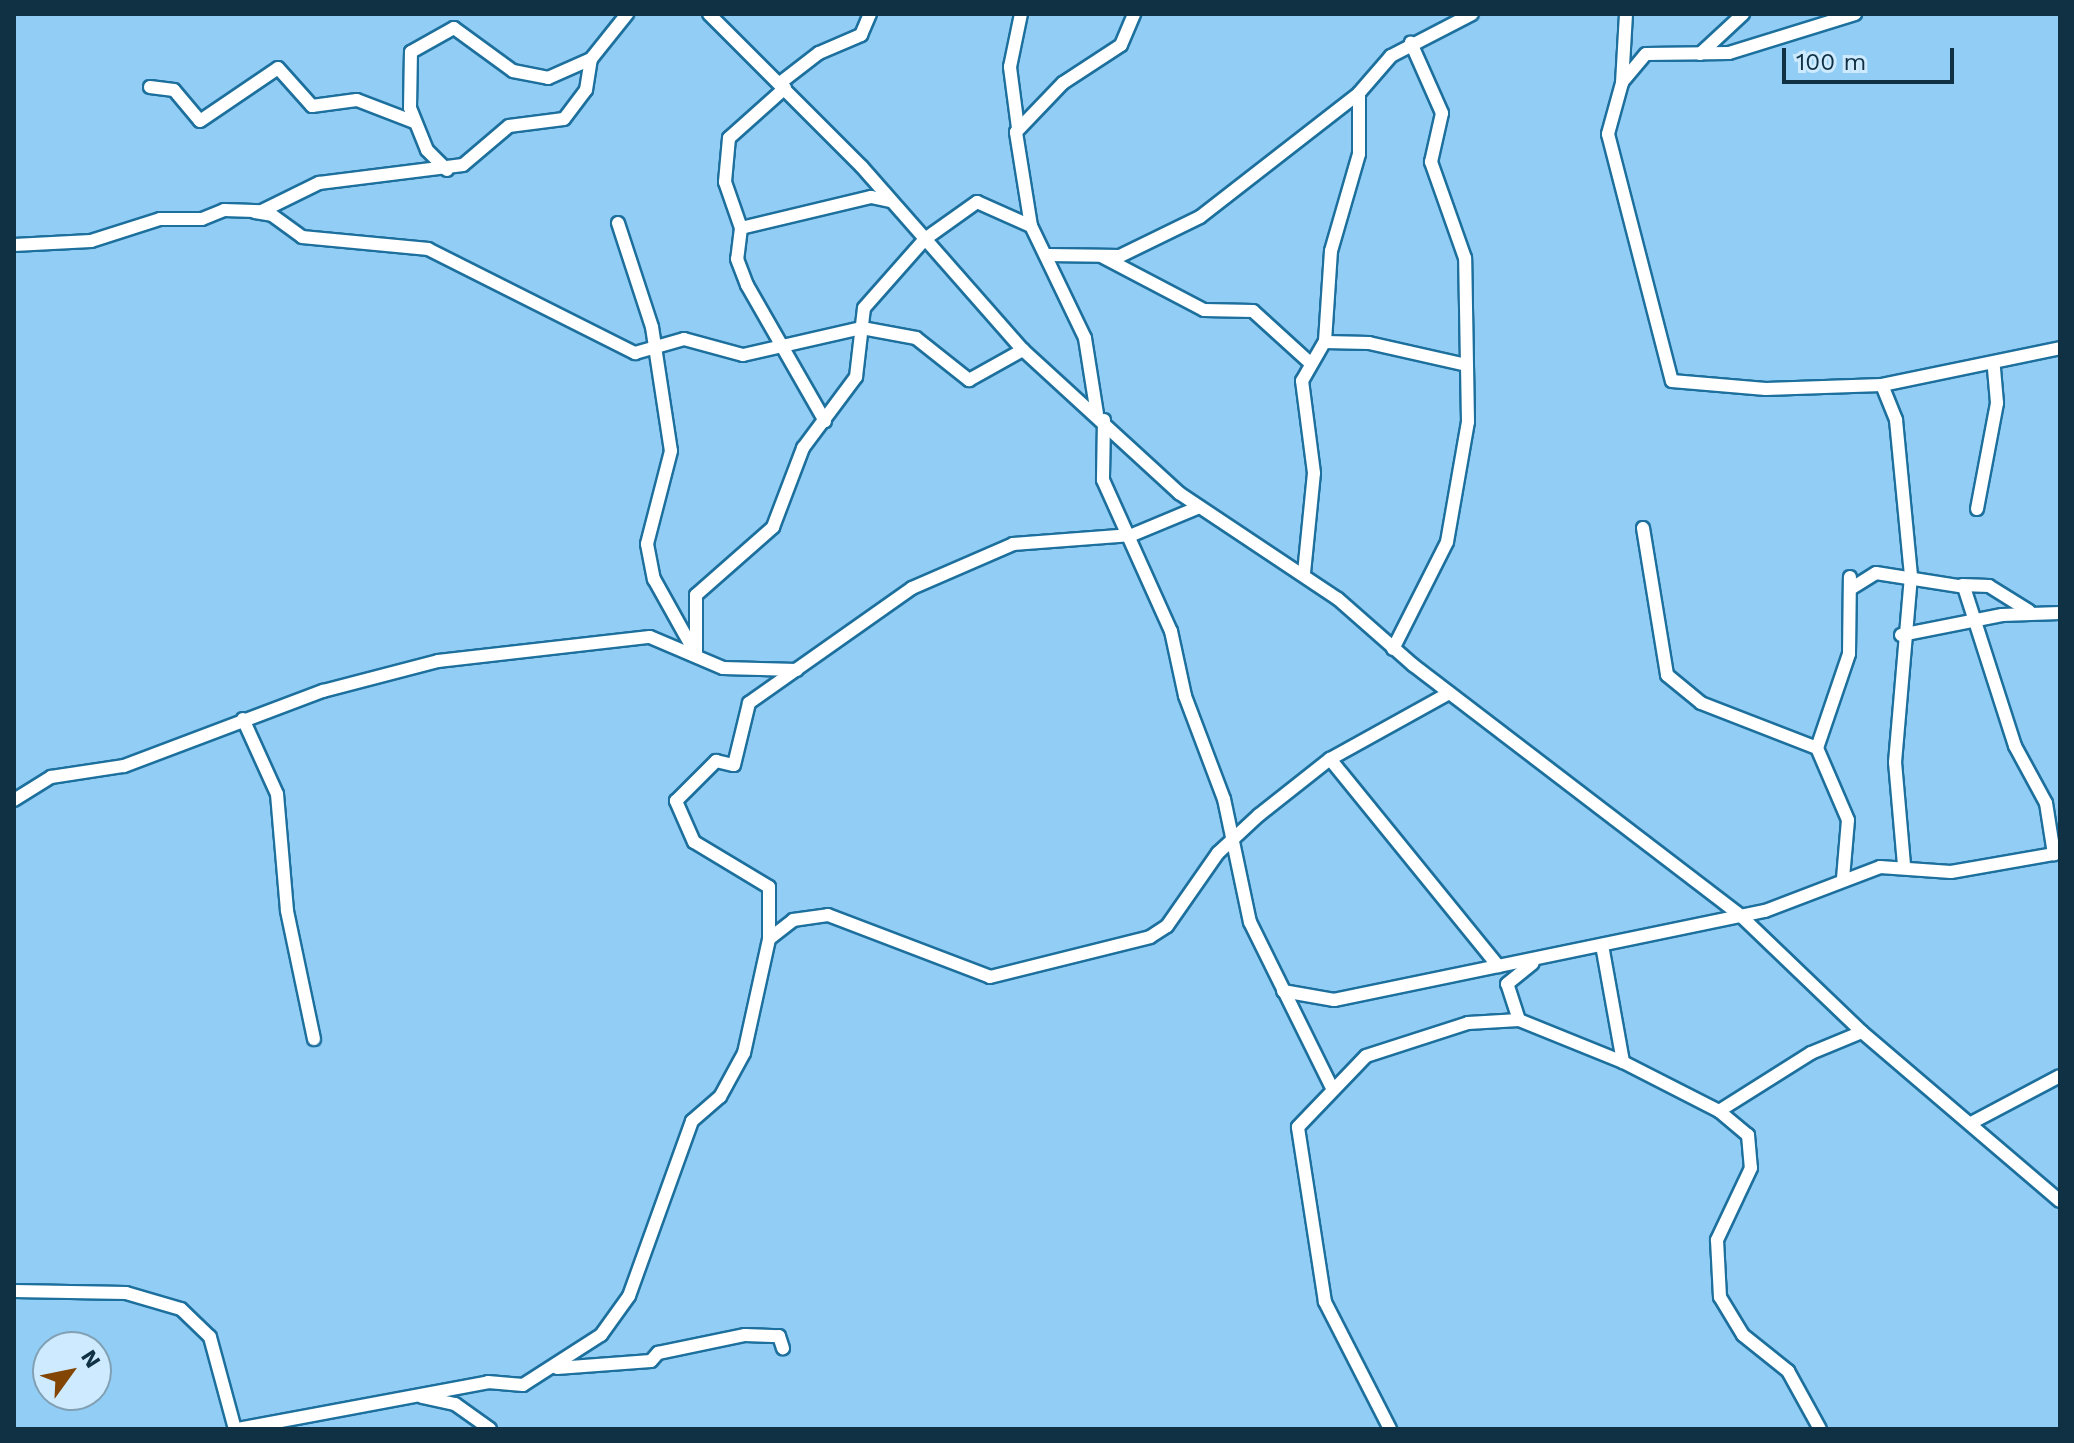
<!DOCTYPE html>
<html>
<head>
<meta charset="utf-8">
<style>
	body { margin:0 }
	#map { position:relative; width:2074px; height:1443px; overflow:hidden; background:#91cdf4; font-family:"Work Sans",sans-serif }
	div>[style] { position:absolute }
	.roads { filter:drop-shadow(2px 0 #1d709d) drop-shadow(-2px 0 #1d709d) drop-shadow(0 2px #1d709d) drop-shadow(0 -2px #1d709d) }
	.minor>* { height:12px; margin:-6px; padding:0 6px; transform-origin:6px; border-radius:6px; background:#fff }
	span { translate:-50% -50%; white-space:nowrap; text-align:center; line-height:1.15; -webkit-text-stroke:8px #cdeafe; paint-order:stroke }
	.frame { position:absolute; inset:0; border:16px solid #103144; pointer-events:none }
	.north { position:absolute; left:32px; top:1331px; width:80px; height:80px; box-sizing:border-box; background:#cdeafe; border:2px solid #81a0b4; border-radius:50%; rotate:57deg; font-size:22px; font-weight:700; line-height:32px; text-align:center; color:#103144 }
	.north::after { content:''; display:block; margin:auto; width:28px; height:36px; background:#834504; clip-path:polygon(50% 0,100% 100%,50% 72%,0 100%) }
	.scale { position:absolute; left:1782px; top:48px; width:172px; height:36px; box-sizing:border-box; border:4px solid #103144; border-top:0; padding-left:10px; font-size:24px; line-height:28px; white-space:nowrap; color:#103144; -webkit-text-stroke:6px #cdeafe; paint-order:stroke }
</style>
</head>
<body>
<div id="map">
	<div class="roads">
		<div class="minor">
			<i style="left:709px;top:14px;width:216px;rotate:45deg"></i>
			<i style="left:862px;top:167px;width:244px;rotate:48.7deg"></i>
			<i style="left:1023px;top:350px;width:212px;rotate:42.5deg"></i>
			<i style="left:1179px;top:493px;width:191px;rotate:33.7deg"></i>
			<i style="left:1338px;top:599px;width:100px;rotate:41.3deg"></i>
			<i style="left:1413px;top:665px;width:413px;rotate:37.4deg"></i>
			<i style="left:1741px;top:916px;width:168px;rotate:43.8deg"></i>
			<i style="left:1862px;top:1032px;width:260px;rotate:40.5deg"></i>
			<i style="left:1626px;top:14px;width:69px;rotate:93.3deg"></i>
			<i style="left:1622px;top:83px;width:53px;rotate:105.4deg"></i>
			<i style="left:1608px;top:134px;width:255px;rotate:75.5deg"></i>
			<i style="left:1672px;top:381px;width:94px;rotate:4.9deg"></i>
			<i style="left:1766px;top:389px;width:116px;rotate:-2deg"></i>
			<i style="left:1882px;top:385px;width:182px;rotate:-11.7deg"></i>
			<i style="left:1700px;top:54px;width:59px;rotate:-42.9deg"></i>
			<i style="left:1624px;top:80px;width:34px;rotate:-50deg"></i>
			<i style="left:1646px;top:54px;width:83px;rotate:-0.7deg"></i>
			<i style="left:1729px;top:53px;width:132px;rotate:-17.2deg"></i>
			<i style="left:780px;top:83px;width:49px;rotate:-37.6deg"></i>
			<i style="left:819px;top:53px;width:46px;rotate:-23.2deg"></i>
			<i style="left:861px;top:35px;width:23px;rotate:-67deg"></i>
			<i style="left:150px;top:87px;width:24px;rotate:7deg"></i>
			<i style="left:174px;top:90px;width:40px;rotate:50deg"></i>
			<i style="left:200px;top:121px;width:94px;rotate:-34.2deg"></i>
			<i style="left:278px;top:68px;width:51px;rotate:48.2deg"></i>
			<i style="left:312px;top:106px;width:45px;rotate:-7.6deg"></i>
			<i style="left:357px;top:100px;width:61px;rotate:21.1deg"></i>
			<i style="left:785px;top:88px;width:75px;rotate:138.2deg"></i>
			<i style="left:729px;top:138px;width:44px;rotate:95.2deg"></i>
			<i style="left:725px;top:182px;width:49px;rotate:70.8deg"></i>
			<i style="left:741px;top:228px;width:31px;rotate:97deg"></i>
			<i style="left:737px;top:259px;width:28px;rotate:69deg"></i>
			<i style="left:747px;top:285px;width:157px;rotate:60.2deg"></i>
			<i style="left:1018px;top:128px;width:62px;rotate:-97.5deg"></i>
			<i style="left:1010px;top:67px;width:54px;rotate:-78.3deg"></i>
			<i style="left:447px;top:170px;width:28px;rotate:-135deg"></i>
			<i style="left:427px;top:150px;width:45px;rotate:-112deg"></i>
			<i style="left:410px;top:108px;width:56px;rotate:-89deg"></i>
			<i style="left:411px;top:52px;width:49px;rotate:-29.2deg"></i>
			<i style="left:454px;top:28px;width:73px;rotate:36.1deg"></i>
			<i style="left:513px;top:71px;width:36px;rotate:11deg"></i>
			<i style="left:548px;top:78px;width:47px;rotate:-23.8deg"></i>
			<i style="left:255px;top:212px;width:17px;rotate:10deg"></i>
			<i style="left:272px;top:215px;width:37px;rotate:36deg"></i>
			<i style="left:302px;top:237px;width:127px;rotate:5.4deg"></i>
			<i style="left:428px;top:249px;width:232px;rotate:26.7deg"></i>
			<i style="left:635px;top:353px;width:51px;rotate:-15.9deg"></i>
			<i style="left:684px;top:339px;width:61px;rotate:15.2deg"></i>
			<i style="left:743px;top:355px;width:122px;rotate:-12.8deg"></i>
			<i style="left:862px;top:328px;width:55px;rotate:10.5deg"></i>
			<i style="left:916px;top:338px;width:68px;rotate:38.4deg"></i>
			<i style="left:969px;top:380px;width:62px;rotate:-29.1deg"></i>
			<i style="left:618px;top:223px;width:109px;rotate:71.9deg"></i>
			<i style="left:652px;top:327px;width:125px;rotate:81.3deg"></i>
			<i style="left:671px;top:451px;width:96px;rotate:104.5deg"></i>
			<i style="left:647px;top:544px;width:36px;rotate:79deg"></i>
			<i style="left:654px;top:579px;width:82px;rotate:60.9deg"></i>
			<i style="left:741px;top:228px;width:134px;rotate:-13.4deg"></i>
			<i style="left:871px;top:197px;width:19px;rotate:12deg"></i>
			<i style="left:14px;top:245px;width:77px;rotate:-3deg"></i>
			<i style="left:91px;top:241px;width:72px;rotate:-17.7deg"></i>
			<i style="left:160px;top:219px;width:42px"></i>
			<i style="left:202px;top:219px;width:24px;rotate:-22deg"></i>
			<i style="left:224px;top:210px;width:38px;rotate:2deg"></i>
			<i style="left:262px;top:211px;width:64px;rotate:-26.2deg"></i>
			<i style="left:319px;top:183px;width:145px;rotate:-7.1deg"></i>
			<i style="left:463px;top:165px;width:60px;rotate:-40.3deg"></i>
			<i style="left:509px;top:126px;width:55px;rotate:-7.3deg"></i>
			<i style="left:564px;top:119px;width:36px;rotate:-53deg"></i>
			<i style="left:586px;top:90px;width:31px;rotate:-81deg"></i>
			<i style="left:591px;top:59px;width:58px;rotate:-51.3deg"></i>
			<i style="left:1048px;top:255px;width:72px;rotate:0.8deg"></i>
			<i style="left:1120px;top:256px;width:89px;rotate:-26deg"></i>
			<i style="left:1200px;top:217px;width:202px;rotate:-37.9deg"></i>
			<i style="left:1359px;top:93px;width:49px;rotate:-49.1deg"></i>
			<i style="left:1391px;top:56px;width:91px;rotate:-27.4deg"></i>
			<i style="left:1103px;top:257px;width:114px;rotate:27.7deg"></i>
			<i style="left:1204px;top:310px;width:49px;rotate:1.2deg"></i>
			<i style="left:1253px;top:311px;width:76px;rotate:42.3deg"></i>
			<i style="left:1325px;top:342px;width:44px;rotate:1.3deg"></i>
			<i style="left:1369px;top:343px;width:100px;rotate:12.7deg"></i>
			<i style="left:1882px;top:385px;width:38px;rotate:68deg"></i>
			<i style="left:1896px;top:420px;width:157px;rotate:84.5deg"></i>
			<i style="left:1911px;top:576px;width:187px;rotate:94.9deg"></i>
			<i style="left:1895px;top:762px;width:103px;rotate:85deg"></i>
			<i style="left:1097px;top:414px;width:77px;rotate:-99deg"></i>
			<i style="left:1085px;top:338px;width:124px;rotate:-115.7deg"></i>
			<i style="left:1031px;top:226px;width:95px;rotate:-99.1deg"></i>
			<i style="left:1016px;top:132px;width:68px;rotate:-46.2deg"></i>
			<i style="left:1063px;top:83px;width:69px;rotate:-33.2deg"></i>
			<i style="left:1121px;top:45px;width:34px;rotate:-67deg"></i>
			<i style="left:1104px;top:420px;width:60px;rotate:91deg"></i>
			<i style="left:1103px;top:480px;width:166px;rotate:65.8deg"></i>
			<i style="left:1171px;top:631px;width:66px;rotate:77.8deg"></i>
			<i style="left:1185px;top:696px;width:110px;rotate:69.3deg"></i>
			<i style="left:1224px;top:799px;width:126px;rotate:78.1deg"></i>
			<i style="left:1250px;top:922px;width:183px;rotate:63.7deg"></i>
			<i style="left:1977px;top:509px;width:108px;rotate:-79.3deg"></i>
			<i style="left:1997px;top:403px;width:38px;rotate:-95deg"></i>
			<i style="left:1643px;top:528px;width:149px;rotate:80.7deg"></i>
			<i style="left:1667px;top:675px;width:44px;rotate:39.5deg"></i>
			<i style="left:1701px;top:703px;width:124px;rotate:21.2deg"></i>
			<i style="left:1817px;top:748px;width:78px;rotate:66.7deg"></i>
			<i style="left:1848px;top:820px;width:58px;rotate:94.9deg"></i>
			<i style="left:1304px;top:573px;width:100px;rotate:-84.3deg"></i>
			<i style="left:1314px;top:473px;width:93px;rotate:-97.4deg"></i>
			<i style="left:1302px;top:381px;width:46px;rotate:-60.1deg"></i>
			<i style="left:1325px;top:341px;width:90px;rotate:-86.2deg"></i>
			<i style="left:1331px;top:251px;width:101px;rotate:-73.9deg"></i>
			<i style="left:1359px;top:154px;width:61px;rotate:-90deg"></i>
			<i style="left:1962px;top:585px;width:27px;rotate:2deg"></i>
			<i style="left:1989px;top:586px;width:47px;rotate:32deg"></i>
			<i style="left:1852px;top:588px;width:28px;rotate:-32deg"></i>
			<i style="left:1876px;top:573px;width:89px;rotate:9deg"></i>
			<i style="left:1964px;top:587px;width:167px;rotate:72.2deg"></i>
			<i style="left:2015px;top:746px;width:65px;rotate:61.5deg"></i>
			<i style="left:2046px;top:803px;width:52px;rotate:81.1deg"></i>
			<i style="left:1901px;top:635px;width:103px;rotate:-11.2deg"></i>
			<i style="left:2002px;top:615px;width:58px;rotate:-2deg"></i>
			<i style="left:1393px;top:649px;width:120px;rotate:-63.2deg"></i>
			<i style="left:1447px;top:542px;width:122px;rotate:-80.1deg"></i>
			<i style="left:1468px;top:422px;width:164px;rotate:-91deg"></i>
			<i style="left:1465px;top:258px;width:102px;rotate:-109.5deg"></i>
			<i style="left:1431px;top:162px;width:50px;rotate:-77.3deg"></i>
			<i style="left:1442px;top:113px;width:77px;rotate:-113.9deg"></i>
			<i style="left:696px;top:654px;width:59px;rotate:-90deg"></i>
			<i style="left:696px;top:595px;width:103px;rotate:-41.4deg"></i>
			<i style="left:773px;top:527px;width:85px;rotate:-69.2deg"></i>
			<i style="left:803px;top:448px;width:89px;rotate:-53.3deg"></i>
			<i style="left:856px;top:377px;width:69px;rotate:-83.4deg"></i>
			<i style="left:864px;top:308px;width:92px;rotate:-48.5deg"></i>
			<i style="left:925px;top:239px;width:64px;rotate:-35.4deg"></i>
			<i style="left:977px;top:202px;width:59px;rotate:24deg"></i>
			<i style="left:243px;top:719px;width:82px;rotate:65.6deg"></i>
			<i style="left:277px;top:794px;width:117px;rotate:85.1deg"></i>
			<i style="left:287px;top:911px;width:131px;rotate:78.1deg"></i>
			<i style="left:1817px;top:748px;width:99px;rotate:-71.2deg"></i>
			<i style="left:1849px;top:654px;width:77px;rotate:-89.3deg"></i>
			<i style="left:1330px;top:759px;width:267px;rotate:50.9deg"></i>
			<i style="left:14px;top:800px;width:44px;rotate:-31.9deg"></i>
			<i style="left:51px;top:777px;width:74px;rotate:-8.6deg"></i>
			<i style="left:124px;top:766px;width:213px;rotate:-20.7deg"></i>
			<i style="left:323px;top:691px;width:119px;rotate:-14.6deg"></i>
			<i style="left:438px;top:661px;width:213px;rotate:-6.5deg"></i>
			<i style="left:650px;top:637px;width:79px;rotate:23deg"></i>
			<i style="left:723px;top:668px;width:74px;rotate:1.5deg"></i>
			<i style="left:769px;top:939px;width:31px;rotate:-38deg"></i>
			<i style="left:793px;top:920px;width:35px;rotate:-8deg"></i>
			<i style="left:828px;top:915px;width:173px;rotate:20.9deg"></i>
			<i style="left:990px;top:977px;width:165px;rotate:-14deg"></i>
			<i style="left:1150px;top:937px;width:20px;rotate:-33deg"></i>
			<i style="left:1167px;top:926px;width:89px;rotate:-55.1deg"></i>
			<i style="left:1218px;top:853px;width:56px;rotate:-42.8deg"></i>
			<i style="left:1259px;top:815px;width:90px;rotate:-38.3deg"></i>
			<i style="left:1330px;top:759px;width:136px;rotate:-29deg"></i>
			<i style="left:1602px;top:945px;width:119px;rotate:79.8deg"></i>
			<i style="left:1283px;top:991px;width:52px;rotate:10deg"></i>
			<i style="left:1334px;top:1000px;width:440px;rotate:-11.7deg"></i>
			<i style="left:1765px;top:911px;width:123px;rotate:-20.9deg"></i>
			<i style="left:1880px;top:867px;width:71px;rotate:4deg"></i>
			<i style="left:1951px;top:872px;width:105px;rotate:-9.9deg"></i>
			<i style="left:2054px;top:854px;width:11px;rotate:-56deg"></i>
			<i style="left:1519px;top:1020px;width:38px;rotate:-108deg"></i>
			<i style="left:1507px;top:984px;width:33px;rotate:-39deg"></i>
			<i style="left:1719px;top:1111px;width:109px;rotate:-32.2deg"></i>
			<i style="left:1811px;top:1053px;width:55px;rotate:-22.4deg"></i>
			<i style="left:1973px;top:1122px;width:98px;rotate:-27.9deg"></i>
			<i style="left:14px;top:1291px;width:112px;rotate:1deg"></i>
			<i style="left:126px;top:1293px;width:57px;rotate:16.2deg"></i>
			<i style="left:181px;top:1309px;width:40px;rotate:44deg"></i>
			<i style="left:210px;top:1337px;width:95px;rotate:74.8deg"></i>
			<i style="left:557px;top:1368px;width:94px;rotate:-4.3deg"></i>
			<i style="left:651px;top:1361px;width:11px;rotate:-49deg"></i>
			<i style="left:658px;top:1353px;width:89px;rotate:-11.7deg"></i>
			<i style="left:745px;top:1335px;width:34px;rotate:2deg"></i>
			<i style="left:779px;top:1336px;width:13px;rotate:72deg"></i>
			<i style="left:422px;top:1397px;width:34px;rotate:12deg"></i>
			<i style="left:455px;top:1404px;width:43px;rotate:35.5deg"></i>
			<i style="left:238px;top:1429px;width:254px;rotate:-10.6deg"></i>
			<i style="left:488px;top:1382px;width:35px;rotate:5deg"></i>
			<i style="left:523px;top:1385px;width:93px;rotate:-32.7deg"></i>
			<i style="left:601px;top:1335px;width:48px;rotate:-54.3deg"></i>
			<i style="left:629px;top:1296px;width:186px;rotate:-70.2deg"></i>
			<i style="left:692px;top:1121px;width:37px;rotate:-41deg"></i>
			<i style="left:720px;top:1097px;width:50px;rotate:-61.4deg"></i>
			<i style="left:744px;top:1053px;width:117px;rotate:-77.6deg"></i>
			<i style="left:769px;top:939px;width:52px;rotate:-90deg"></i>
			<i style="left:769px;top:887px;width:87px;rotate:-149deg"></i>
			<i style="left:694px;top:842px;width:45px;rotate:-113.7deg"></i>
			<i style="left:676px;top:801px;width:57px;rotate:-45deg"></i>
			<i style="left:716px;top:761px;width:18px;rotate:13deg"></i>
			<i style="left:734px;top:765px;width:64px;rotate:-76.4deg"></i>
			<i style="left:749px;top:703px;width:199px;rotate:-35.2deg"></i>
			<i style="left:912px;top:588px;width:110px;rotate:-23.5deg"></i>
			<i style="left:1013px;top:544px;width:119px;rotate:-4.3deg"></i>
			<i style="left:1132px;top:535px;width:70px;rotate:-22.6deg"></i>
			<i style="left:1390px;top:1429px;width:143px;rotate:-117.1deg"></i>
			<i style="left:1325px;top:1302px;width:177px;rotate:-98.8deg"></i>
			<i style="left:1298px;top:1127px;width:98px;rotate:-46.2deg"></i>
			<i style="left:1366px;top:1056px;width:107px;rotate:-17.9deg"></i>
			<i style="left:1468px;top:1023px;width:51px;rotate:-3.4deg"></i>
			<i style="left:1519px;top:1020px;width:112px;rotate:22deg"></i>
			<i style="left:1623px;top:1062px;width:108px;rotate:27deg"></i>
			<i style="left:1719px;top:1111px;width:38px;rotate:40deg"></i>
			<i style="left:1748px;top:1135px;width:33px;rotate:85deg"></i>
			<i style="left:1751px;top:1168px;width:80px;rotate:115.3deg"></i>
			<i style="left:1717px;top:1240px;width:57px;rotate:87deg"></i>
			<i style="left:1720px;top:1297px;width:44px;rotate:58.8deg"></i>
			<i style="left:1743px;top:1335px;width:58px;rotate:38.7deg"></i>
			<i style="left:1788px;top:1371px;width:66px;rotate:61.1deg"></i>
		</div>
	</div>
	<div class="frame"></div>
	<div class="north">N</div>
	<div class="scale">100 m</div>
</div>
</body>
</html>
